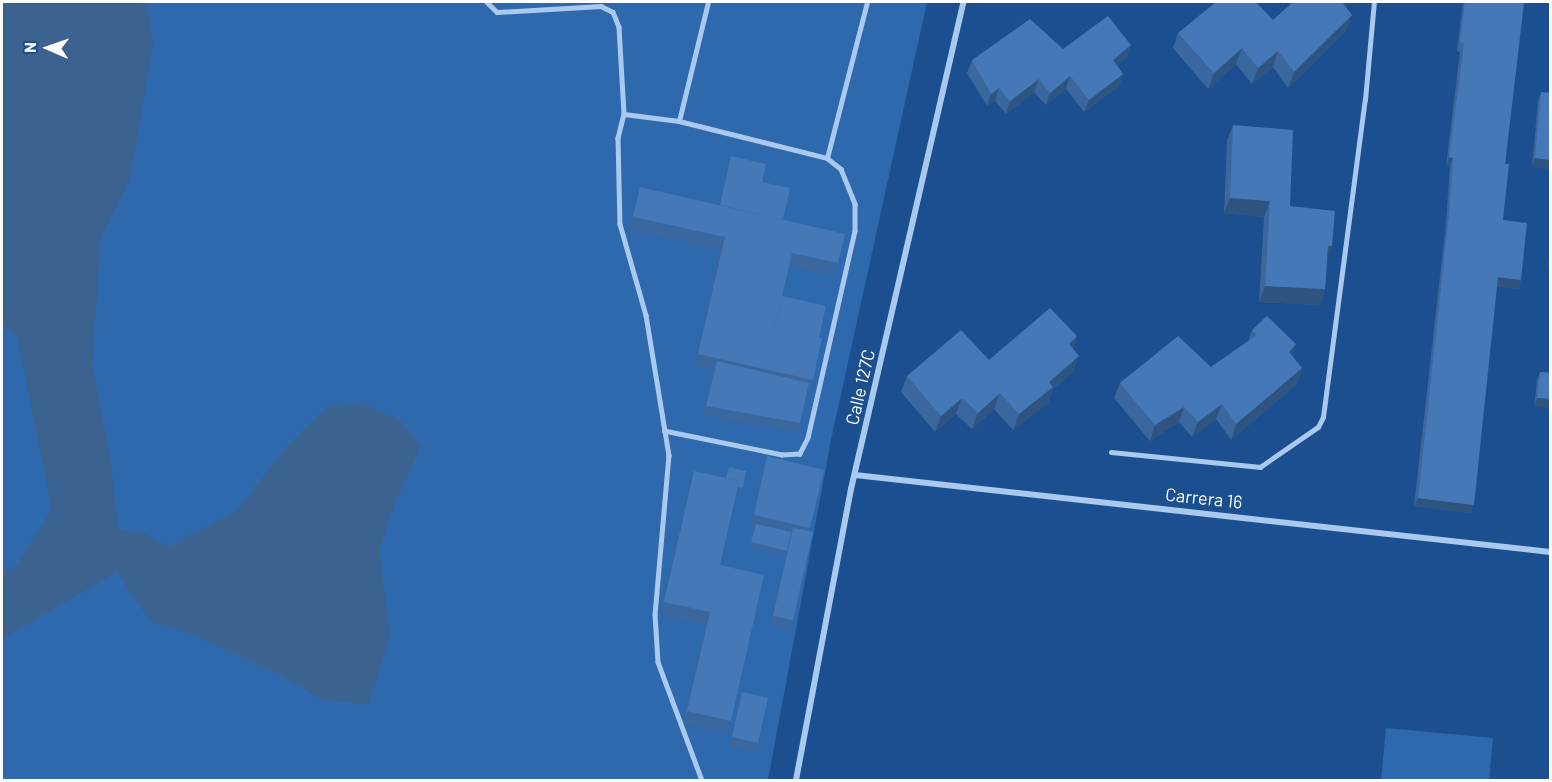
<!DOCTYPE html>
<html>
<head>
<meta charset="utf-8">
<style>
	body { margin:0 }
	#map { position:relative; width:1552px; height:782px; overflow:hidden; background:#1b4f8f; font-family:Barlow,sans-serif }
	div>[style] { position:absolute }
	.green>* { inset:0; background:#2e69ad }
	.water>* { inset:0; background:#3c6290 }
	.lane>* { height:4.5px; margin:-2.25px; padding:0 2.25px; transform-origin:2.25px; border-radius:2.25px; background:#a9c9ee }
	.street>* { height:6px; margin:-3px; padding:0 3px; transform-origin:3px; border-radius:3px; background:#a9c9ee }
	.wall>* { inset:0; background:#3a679d }
	.shaded-wall>* { inset:0; background:#305480 }
	.building>* { inset:0; background:#4478b7 }
	span { translate:-50% -50%; white-space:nowrap; text-align:center; line-height:1.15; -webkit-text-stroke:5px #1b4f8f; paint-order:stroke }
	.street-label { font-size:18px; color:#fff }
	.frame { position:absolute; inset:0; border:3px solid #fff; pointer-events:none }
	.north { position:absolute; left:18px; top:18px; width:60px; height:60px; -webkit-text-stroke:4px #1b4f8f; paint-order:stroke; rotate:272deg; font-size:16px; font-weight:700; line-height:24px; text-align:center; color:#fff }
	.north::after { content:''; display:block; margin:auto; width:21px; height:27px; background:#fff; clip-path:polygon(50% 0,100% 100%,50% 72%,0 100%) }
</style>
</head>
<body>
<div id="map">
	<div class="green">
		<i style="clip-path:polygon(2px 2px,927px 2px,831px 440px,768px 780px,2px 780px)"></i>
		<i style="clip-path:polygon(1386px 728px,1493px 738px,1489px 780px,1381px 780px)"></i>
	</div>
	<div class="water">
		<i style="clip-path:polygon(2px 2px,146px 2px,153px 43px,130px 179px,101px 237px,92px 364px,111px 463px,118px 529px,144px 533px,169px 547px,236px 511px,288px 446px,327px 407px,359px 403px,397px 418px,421px 446px,397px 498px,379px 550px,390px 634px,369px 704px,322px 700px,282px 676px,198px 637px,150px 621px,117px 572px,2px 639px,2px 571px,14px 569px,52px 509px,17px 337px,2px 323px)"></i>
	</div>
	<div class="lane">
		<i style="left:487px;top:2px;width:14px;rotate:45deg"></i>
		<i style="left:497px;top:12px;width:104px;rotate:-3.3deg"></i>
		<i style="left:601px;top:6px;width:13px;rotate:27deg"></i>
		<i style="left:613px;top:12px;width:16px;rotate:68deg"></i>
		<i style="left:619px;top:27px;width:87px;rotate:86.7deg"></i>
		<i style="left:624px;top:114px;width:25px;rotate:104deg"></i>
		<i style="left:618px;top:138px;width:86px;rotate:88.7deg"></i>
		<i style="left:620px;top:224px;width:95px;rotate:74.1deg"></i>
		<i style="left:646px;top:315px;width:142px;rotate:80.7deg"></i>
		<i style="left:669px;top:455px;width:160px;rotate:95deg"></i>
		<i style="left:655px;top:614px;width:48px;rotate:86.4deg"></i>
		<i style="left:658px;top:662px;width:126px;rotate:69.6deg"></i>
		<i style="left:624px;top:114px;width:55px;rotate:7.3deg"></i>
		<i style="left:679px;top:121px;width:153px;rotate:14deg"></i>
		<i style="left:827px;top:158px;width:18px;rotate:38deg"></i>
		<i style="left:841px;top:169px;width:38px;rotate:68deg"></i>
		<i style="left:855px;top:204px;width:27px;rotate:90deg"></i>
		<i style="left:855px;top:231px;width:212px;rotate:102.8deg"></i>
		<i style="left:808px;top:438px;width:18px;rotate:117deg"></i>
		<i style="left:800px;top:454px;width:18px;rotate:177deg"></i>
		<i style="left:782px;top:455px;width:120px;rotate:-168.5deg"></i>
		<i style="left:679px;top:121px;width:122px;rotate:-76.3deg"></i>
		<i style="left:827px;top:158px;width:161px;rotate:-75.6deg"></i>
		<i style="left:1111px;top:452px;width:150px;rotate:5.7deg"></i>
		<i style="left:1260px;top:467px;width:70px;rotate:-34.6deg"></i>
		<i style="left:1318px;top:427px;width:11px;rotate:-63deg"></i>
		<i style="left:1323px;top:417px;width:320px;rotate:-82.5deg"></i>
		<i style="left:1365px;top:100px;width:98px;rotate:-84.8deg"></i>
	</div>
	<div class="street">
		<i style="left:855px;top:475px;width:699px;rotate:6.32deg"></i>
		<i style="left:796px;top:780px;width:296px;rotate:-79.3deg"></i>
		<i style="left:851px;top:489px;width:500px;rotate:-77deg"></i>
	</div>
	<div class="wall">
		<i style="clip-path:polygon(1293px 2px,1349px 2px,1346px 8px,1352px 15px,1346px 30px,1288px 88px,1273px 67px,1252px 84px,1236px 64px,1208px 89px,1173px 48px,1178px 33px,1273px 20px)"></i>
		<i style="clip-path:polygon(1463px 2px,1524px 2px,1505px 164px,1503px 220px,1521px 280px,1518px 289px,1497px 286px,1470px 513px,1414px 506px,1446px 223px,1450px 166px,1446px 166px,1460px 52px,1457px 51px)"></i>
		<i style="clip-path:polygon(1063px 49px,1127px 57px,1117px 65px,1123px 74px,1119px 86px,1084px 112px,1066px 89px,1046px 105px,1034px 92px,1006px 114px,995px 101px,987px 106px,967px 73px,972px 60px)"></i>
		<i style="clip-path:polygon(1541px 92px,1551px 169px,1532px 167px,1538px 101px)"></i>
		<i style="clip-path:polygon(1233px 125px,1290px 206px,1327px 261px,1325px 289px,1320px 305px,1259px 302px,1264px 217px,1224px 213px,1227px 141px)"></i>
		<i style="clip-path:polygon(731px 156px,762px 182px,783px 220px,838px 263px,834px 276px,789px 266px,782px 296px,819px 338px,813px 380px,809px 392px,807px 392px,800px 423px,797px 432px,703px 415px,713px 370px,694px 366px,720px 250px,629px 229px,636px 199px,640px 187px,719px 205px,728px 164px)"></i>
		<i style="clip-path:polygon(1551px 241px,1551px 265px,1548px 265px)"></i>
		<i style="clip-path:polygon(1252px 330px,1292px 356px,1302px 368px,1297px 384px,1231px 440px,1216px 419px,1192px 437px,1179px 422px,1150px 441px,1114px 398px,1120px 383px,1211px 367px,1248px 341px)"></i>
		<i style="clip-path:polygon(1077px 336px,1073px 348px,1073px 372px,1053px 389px,1048px 403px,1013px 430px,994px 409px,972px 429px,956px 414px,935px 432px,901px 392px,907px 376px,989px 360px)"></i>
		<i style="clip-path:polygon(1540px 372px,1551px 373px,1534px 407px,1537px 380px)"></i>
		<i style="clip-path:polygon(767px 456px,810px 528px,793px 620px,789px 629px,770px 624px,786px 553px,785px 555px,750px 546px,754px 528px,750px 527px,763px 469px)"></i>
		<i style="clip-path:polygon(729px 467px,743px 488px,741px 492px,737px 491px,720px 565px,731px 721px,726px 733px,683px 723px,705px 625px,660px 614px,690px 483px,694px 471px,726px 478px)"></i>
		<i style="clip-path:polygon(742px 692px,758px 743px,755px 752px,729px 746px,739px 701px)"></i>
	</div>
	<div class="shaded-wall">
		<i style="clip-path:polygon(1342px 2px,1349px 2px,1346px 9px)"></i>
		<i style="clip-path:polygon(1352px 15px,1346px 30px,1288px 88px,1294px 72px)"></i>
		<i style="clip-path:polygon(1131px 45px,1127px 57px,1109px 72px,1113px 60px)"></i>
		<i style="clip-path:polygon(1242px 48px,1236px 64px,1208px 89px,1214px 73px)"></i>
		<i style="clip-path:polygon(1278px 51px,1273px 67px,1252px 84px,1258px 68px)"></i>
		<i style="clip-path:polygon(1123px 74px,1119px 86px,1084px 112px,1089px 100px)"></i>
		<i style="clip-path:polygon(1070px 76px,1066px 89px,1046px 105px,1050px 93px)"></i>
		<i style="clip-path:polygon(1039px 79px,1034px 92px,1006px 114px,1010px 101px)"></i>
		<i style="clip-path:polygon(999px 88px,995px 101px,987px 106px,991px 94px)"></i>
		<i style="clip-path:polygon(1449px 157px,1453px 158px,1450px 166px,1446px 166px)"></i>
		<i style="clip-path:polygon(1535px 158px,1551px 160px,1551px 169px,1532px 167px)"></i>
		<i style="clip-path:polygon(1230px 198px,1270px 201px,1264px 217px,1224px 213px)"></i>
		<i style="clip-path:polygon(1328px 246px,1332px 246px,1327px 262px)"></i>
		<i style="clip-path:polygon(1498px 277px,1521px 280px,1518px 289px,1494px 286px)"></i>
		<i style="clip-path:polygon(1265px 286px,1325px 289px,1320px 305px,1259px 302px)"></i>
		<i style="clip-path:polygon(1077px 336px,1071px 352px,1069px 344px)"></i>
		<i style="clip-path:polygon(1296px 344px,1291px 360px,1289px 352px)"></i>
		<i style="clip-path:polygon(1079px 356px,1073px 372px,1053px 389px,1048px 403px,1013px 430px,1019px 414px,1049px 382px)"></i>
		<i style="clip-path:polygon(1302px 368px,1297px 384px,1231px 440px,1236px 424px)"></i>
		<i style="clip-path:polygon(1000px 393px,994px 409px,972px 429px,978px 413px)"></i>
		<i style="clip-path:polygon(962px 398px,956px 414px,935px 432px,941px 416px)"></i>
		<i style="clip-path:polygon(1537px 398px,1551px 399px,1551px 408px,1534px 407px)"></i>
		<i style="clip-path:polygon(1222px 404px,1216px 419px,1192px 437px,1198px 422px)"></i>
		<i style="clip-path:polygon(1184px 407px,1179px 422px,1150px 441px,1155px 425px)"></i>
		<i style="clip-path:polygon(1418px 498px,1474px 505px,1470px 513px,1414px 506px)"></i>
	</div>
	<div class="building">
		<i style="clip-path:polygon(1216px 2px,1256px 2px,1273px 20px,1293px 2px,1343px 2px,1342px 2px,1352px 15px,1294px 72px,1278px 51px,1258px 68px,1242px 48px,1214px 73px,1178px 33px)"></i>
		<i style="clip-path:polygon(1465px 2px,1524px 2px,1505px 164px,1509px 164px,1503px 220px,1527px 223px,1521px 280px,1498px 277px,1474px 505px,1418px 498px,1449px 214px,1453px 158px,1449px 157px,1464px 43px,1460px 42px)"></i>
		<i style="clip-path:polygon(1108px 16px,1131px 45px,1113px 60px,1123px 74px,1089px 100px,1070px 76px,1050px 93px,1039px 79px,1010px 101px,999px 88px,991px 94px,972px 60px,1030px 19px,1063px 49px)"></i>
		<i style="clip-path:polygon(1541px 92px,1551px 93px,1551px 160px,1535px 158px)"></i>
		<i style="clip-path:polygon(1233px 125px,1293px 130px,1290px 206px,1335px 211px,1332px 246px,1328px 246px,1325px 289px,1265px 286px,1270px 201px,1230px 198px)"></i>
		<i style="clip-path:polygon(731px 156px,766px 164px,762px 182px,790px 188px,783px 220px,720px 205px)"></i>
		<i style="clip-path:polygon(640px 187px,845px 234px,838px 263px,792px 253px,775px 327px,822px 338px,813px 380px,698px 354px,725px 237px,633px 217px)"></i>
		<i style="clip-path:polygon(782px 296px,826px 306px,819px 338px,775px 327px)"></i>
		<i style="clip-path:polygon(1050px 308px,1077px 336px,1069px 344px,1079px 356px,1049px 382px,1053px 387px,1019px 414px,1000px 393px,978px 413px,962px 398px,941px 416px,907px 376px,961px 330px,989px 360px)"></i>
		<i style="clip-path:polygon(1267px 316px,1296px 344px,1289px 352px,1302px 368px,1236px 424px,1222px 404px,1198px 422px,1184px 407px,1155px 425px,1120px 383px,1178px 336px,1211px 367px,1257px 335px,1252px 330px)"></i>
		<i style="clip-path:polygon(717px 361px,809px 383px,800px 423px,706px 406px)"></i>
		<i style="clip-path:polygon(1540px 372px,1551px 373px,1551px 399px,1537px 398px)"></i>
		<i style="clip-path:polygon(767px 456px,824px 470px,810px 528px,754px 515px)"></i>
		<i style="clip-path:polygon(729px 467px,746px 471px,743px 488px,738px 487px,739px 481px,726px 478px)"></i>
		<i style="clip-path:polygon(694px 471px,739px 481px,720px 565px,764px 575px,731px 721px,687px 711px,710px 612px,664px 602px)"></i>
		<i style="clip-path:polygon(756px 524px,791px 532px,787px 551px,751px 542px)"></i>
		<i style="clip-path:polygon(793px 528px,813px 532px,793px 620px,773px 616px)"></i>
		<i style="clip-path:polygon(742px 692px,768px 698px,758px 743px,732px 737px)"></i>
	</div>
	<div class="street-label">
		<span style="left:860px;top:387px;rotate:-77deg">Calle 127C</span>
		<span style="left:1204px;top:498px;rotate:6deg">Carrera 16</span>
	</div>
	<div class="frame"></div>
	<div class="north">N</div>
</div>
</body>
</html>
